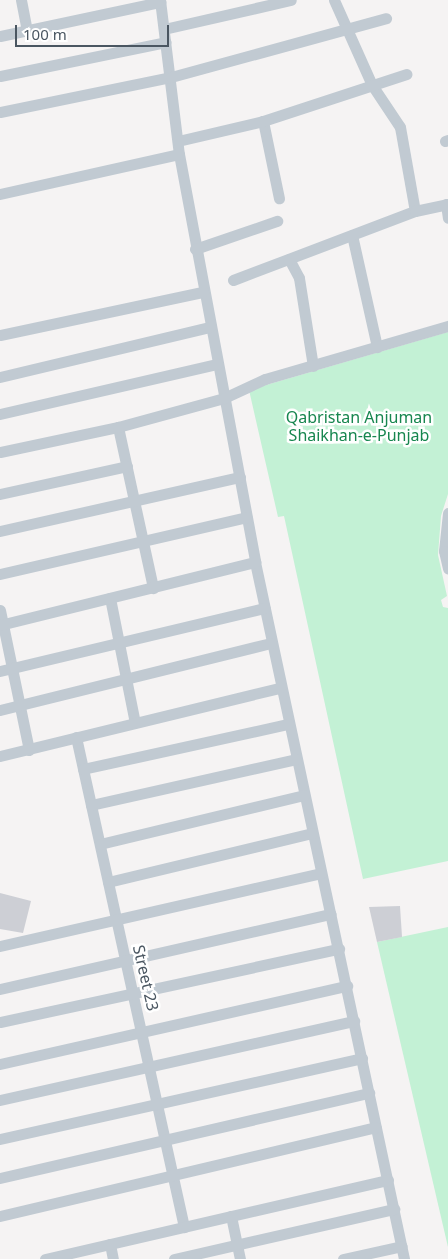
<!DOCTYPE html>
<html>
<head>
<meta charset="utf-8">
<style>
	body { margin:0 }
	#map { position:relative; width:448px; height:1259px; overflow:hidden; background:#f5f3f3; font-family:"Noto Sans",sans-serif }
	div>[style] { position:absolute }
	.green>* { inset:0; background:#c3f1d5 }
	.building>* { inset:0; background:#cdcfd5 }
	.minor>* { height:11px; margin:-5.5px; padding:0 5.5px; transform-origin:5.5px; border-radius:5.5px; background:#c1cad2 }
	span { translate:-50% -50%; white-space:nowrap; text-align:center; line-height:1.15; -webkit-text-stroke:5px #fff; paint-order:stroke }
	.park-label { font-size:16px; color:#17864f }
	.street-label { font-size:16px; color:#4a5661 }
	.scale { position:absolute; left:15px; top:25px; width:154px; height:22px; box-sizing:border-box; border:2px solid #4a5661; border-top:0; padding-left:6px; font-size:15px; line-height:18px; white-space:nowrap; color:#4a5661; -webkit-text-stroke:4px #fff; paint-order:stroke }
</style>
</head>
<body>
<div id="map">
	<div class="green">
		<i style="clip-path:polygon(448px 332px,448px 494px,441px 516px,438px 555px,447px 596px,441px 600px,443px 607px,448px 608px,448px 861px,363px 879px,284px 516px,278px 517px,249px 390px)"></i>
		<i style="clip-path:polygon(448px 927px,448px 1247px,377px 942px)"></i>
	</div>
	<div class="building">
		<i style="clip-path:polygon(0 893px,31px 901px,23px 933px,0 929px)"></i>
		<i style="clip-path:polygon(400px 906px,402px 937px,377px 942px,369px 907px)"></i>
	</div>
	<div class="minor">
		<i style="left:21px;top:0;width:31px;rotate:79deg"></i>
		<i style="left:160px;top:0;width:155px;rotate:83deg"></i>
		<i style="left:179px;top:154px;width:415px;rotate:79.4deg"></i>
		<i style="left:255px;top:562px;width:713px;rotate:77.93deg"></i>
		<i style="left:334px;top:0;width:93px;rotate:65.9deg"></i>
		<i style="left:372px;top:85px;width:50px;rotate:56.3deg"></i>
		<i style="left:400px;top:127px;width:85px;rotate:79.9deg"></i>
		<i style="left:164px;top:29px;width:130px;rotate:-12.9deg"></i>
		<i style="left:0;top:36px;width:164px;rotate:-12deg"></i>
		<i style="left:0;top:76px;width:169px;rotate:-11.6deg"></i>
		<i style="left:0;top:112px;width:175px;rotate:-11.6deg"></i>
		<i style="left:171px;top:77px;width:223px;rotate:-15.3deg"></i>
		<i style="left:263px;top:121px;width:79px;rotate:78.3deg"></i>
		<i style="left:178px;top:141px;width:87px;rotate:-13.2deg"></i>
		<i style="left:263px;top:121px;width:151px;rotate:-18.1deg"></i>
		<i style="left:445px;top:141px;width:3px;rotate:-18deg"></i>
		<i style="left:0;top:194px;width:183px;rotate:-12.6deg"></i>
		<i style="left:446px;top:204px;width:14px;rotate:82deg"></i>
		<i style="left:352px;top:235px;width:115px;rotate:77.4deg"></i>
		<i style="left:195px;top:249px;width:87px;rotate:-18.9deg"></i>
		<i style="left:289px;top:259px;width:21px;rotate:62deg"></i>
		<i style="left:299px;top:278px;width:89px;rotate:81deg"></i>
		<i style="left:233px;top:280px;width:195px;rotate:-20.8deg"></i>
		<i style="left:415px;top:211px;width:34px;rotate:-12deg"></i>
		<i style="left:0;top:335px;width:208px;rotate:-12deg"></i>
		<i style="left:0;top:377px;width:216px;rotate:-13.4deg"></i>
		<i style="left:0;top:414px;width:223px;rotate:-13deg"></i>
		<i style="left:118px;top:427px;width:165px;rotate:77.7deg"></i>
		<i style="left:0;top:452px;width:121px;rotate:-12deg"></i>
		<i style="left:118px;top:427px;width:110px;rotate:-15.3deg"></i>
		<i style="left:224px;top:398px;width:45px;rotate:-24.9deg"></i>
		<i style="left:265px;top:379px;width:191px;rotate:-16.2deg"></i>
		<i style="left:0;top:494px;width:130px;rotate:-12.4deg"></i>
		<i style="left:448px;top:513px;width:38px;rotate:96deg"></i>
		<i style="left:444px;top:551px;width:18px;rotate:77deg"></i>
		<i style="left:0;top:531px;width:246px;rotate:-12.7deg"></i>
		<i style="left:0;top:574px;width:253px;rotate:-13deg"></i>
		<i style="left:110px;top:598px;width:127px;rotate:78.7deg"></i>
		<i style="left:0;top:610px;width:143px;rotate:78.3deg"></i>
		<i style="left:0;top:625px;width:263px;rotate:-13.9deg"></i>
		<i style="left:0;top:671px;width:272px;rotate:-13.4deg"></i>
		<i style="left:0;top:710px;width:279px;rotate:-13.9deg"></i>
		<i style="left:76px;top:737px;width:502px;rotate:77.57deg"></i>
		<i style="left:0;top:756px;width:288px;rotate:-13.7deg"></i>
		<i style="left:83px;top:769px;width:210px;rotate:-12.4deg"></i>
		<i style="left:91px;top:805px;width:210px;rotate:-12.6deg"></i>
		<i style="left:100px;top:844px;width:210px;rotate:-13.5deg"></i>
		<i style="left:108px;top:882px;width:210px;rotate:-13.5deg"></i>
		<i style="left:0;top:946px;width:329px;rotate:-12.8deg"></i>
		<i style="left:0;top:989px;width:339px;rotate:-12.8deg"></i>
		<i style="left:0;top:1022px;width:347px;rotate:-12.2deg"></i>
		<i style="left:0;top:1064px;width:356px;rotate:-12.7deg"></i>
		<i style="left:0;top:1100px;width:363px;rotate:-12.6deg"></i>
		<i style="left:0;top:1139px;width:371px;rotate:-12.6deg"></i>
		<i style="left:0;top:1178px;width:379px;rotate:-13deg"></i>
		<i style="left:0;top:1216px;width:386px;rotate:-13.3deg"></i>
		<i style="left:231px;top:1216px;width:44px;rotate:78.2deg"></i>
		<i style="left:110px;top:1244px;width:15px;rotate:79deg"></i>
		<i style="left:45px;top:1259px;width:352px;rotate:-13deg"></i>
		<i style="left:174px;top:1259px;width:226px;rotate:-12.8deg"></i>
		<i style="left:343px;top:1259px;width:60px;rotate:-12.4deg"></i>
	</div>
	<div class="park-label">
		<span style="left:359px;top:426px">Qabristan Anjuman<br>Shaikhan-e-Punjab</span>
	</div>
	<div class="street-label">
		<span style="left:146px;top:978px;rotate:77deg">Street 23</span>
	</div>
	<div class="scale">100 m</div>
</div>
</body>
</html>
